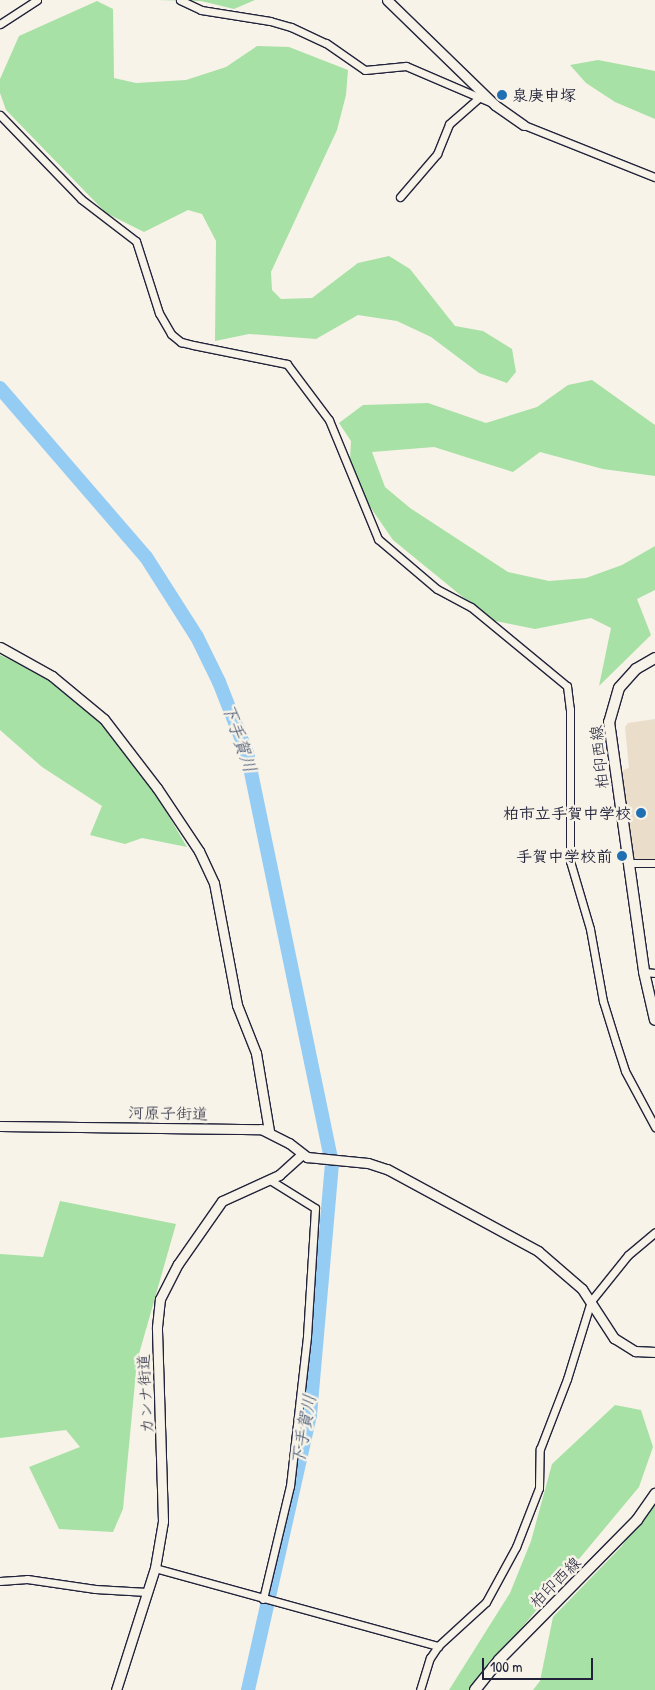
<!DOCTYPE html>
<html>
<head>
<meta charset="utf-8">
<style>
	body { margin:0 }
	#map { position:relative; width:655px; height:1690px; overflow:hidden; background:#f7f3e8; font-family:"Patrick Hand","Klee One",sans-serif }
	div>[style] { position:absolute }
	.built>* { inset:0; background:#eaddc9 }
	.green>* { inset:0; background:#a8e1a5 }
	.river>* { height:14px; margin:-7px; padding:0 7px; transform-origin:7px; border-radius:7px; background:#95ccf4 }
	.roads { filter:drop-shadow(1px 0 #22223b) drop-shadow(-1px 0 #22223b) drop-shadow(0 1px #22223b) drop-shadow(0 -1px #22223b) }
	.minor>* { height:7px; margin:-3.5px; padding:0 3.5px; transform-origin:3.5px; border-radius:3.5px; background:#f7f3e8 }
	.tertiary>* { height:9px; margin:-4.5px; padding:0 4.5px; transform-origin:4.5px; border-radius:4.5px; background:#f7f3e8 }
	.secondary>* { height:10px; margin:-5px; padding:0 5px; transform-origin:5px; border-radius:5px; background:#f7f3e8 }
	.dots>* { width:14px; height:14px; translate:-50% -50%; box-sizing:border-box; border:2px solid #f7f3e8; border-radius:50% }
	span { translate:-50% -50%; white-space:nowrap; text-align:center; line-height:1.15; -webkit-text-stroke:5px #f7f3e8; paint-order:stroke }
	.poi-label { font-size:16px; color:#22223b; font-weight:700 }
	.left { translate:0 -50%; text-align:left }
	.right { translate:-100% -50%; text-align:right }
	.street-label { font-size:16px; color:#22223b }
	.water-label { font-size:18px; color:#445572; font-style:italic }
	.scale { position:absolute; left:482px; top:1658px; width:111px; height:22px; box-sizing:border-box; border:2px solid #22223b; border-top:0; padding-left:6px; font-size:15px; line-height:18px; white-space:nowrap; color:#22223b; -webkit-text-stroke:4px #f7f3e8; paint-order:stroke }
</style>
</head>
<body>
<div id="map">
	<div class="built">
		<i style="clip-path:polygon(655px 719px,655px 860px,637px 861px,633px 856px,620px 771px,629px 768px,625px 727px,628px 723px)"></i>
	</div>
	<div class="green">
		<i style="clip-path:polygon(156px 0,255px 0,234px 9px,201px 1px)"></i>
		<i style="clip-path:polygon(97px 1px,113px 9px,114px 78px,136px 83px,186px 80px,226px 67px,257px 46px,289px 47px,348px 70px,346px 95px,337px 130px,271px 272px,272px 290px,281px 299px,312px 298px,358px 263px,389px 256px,410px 269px,455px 326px,483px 331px,512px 349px,516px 372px,507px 383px,479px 373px,431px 337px,397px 321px,358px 315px,316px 339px,249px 334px,215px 341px,216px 241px,202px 214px,188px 210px,144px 232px,106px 213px,6px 110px,0 93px,0 79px,19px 36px)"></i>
		<i style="clip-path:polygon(598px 60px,655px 71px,655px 119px,615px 102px,586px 83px,570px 65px)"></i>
		<i style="clip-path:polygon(592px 380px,655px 425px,655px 476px,603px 469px,540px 452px,513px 472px,434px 447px,372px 452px,385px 487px,410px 508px,508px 572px,549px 581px,586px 578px,622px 565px,655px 546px,655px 590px,637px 599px,651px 635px,599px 686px,611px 628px,591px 618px,535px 629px,491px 620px,393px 540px,364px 498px,350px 460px,351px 441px,339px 423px,363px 405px,428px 403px,486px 423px,537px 407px,568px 385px)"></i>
		<i style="clip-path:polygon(0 655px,41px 674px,104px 726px,157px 796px,187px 847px,142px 838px,125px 844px,90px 835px,102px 806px,42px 767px,0 730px)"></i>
		<i style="clip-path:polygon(60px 1201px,176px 1224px,137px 1361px,123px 1509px,113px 1532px,59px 1529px,29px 1467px,80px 1447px,66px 1430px,0 1438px,0 1254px,43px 1257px)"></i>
		<i style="clip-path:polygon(615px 1405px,641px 1410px,653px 1447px,639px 1487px,470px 1690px,449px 1690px,510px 1593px,531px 1541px,552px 1464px)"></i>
		<i style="clip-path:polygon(655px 1502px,655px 1690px,533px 1690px,540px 1681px,553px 1617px,621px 1547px)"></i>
	</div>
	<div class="river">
		<i style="left:0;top:388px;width:223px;rotate:49.2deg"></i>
		<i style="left:146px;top:557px;width:95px;rotate:57.5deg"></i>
		<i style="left:197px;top:637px;width:50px;rotate:63.9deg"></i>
		<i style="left:219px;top:682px;width:76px;rotate:68.5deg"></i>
		<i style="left:247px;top:753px;width:410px;rotate:78.3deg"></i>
		<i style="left:248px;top:1690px;width:282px;rotate:-77.3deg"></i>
		<i style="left:310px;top:1415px;width:251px;rotate:-85deg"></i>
	</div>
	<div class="roads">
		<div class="minor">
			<i style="left:180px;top:0;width:23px;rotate:25deg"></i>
			<i style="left:201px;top:10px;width:70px;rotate:9.1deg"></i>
			<i style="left:270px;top:21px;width:22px;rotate:16deg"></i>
			<i style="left:291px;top:27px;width:38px;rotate:25deg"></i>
			<i style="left:326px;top:43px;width:47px;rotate:34.7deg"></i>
			<i style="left:365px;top:70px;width:41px;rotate:-5.6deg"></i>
			<i style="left:406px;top:66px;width:91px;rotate:23.2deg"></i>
			<i style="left:0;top:24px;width:44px;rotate:-33deg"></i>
			<i style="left:0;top:115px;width:117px;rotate:46deg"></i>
			<i style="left:81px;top:199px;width:69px;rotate:37.4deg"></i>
			<i style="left:136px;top:241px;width:76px;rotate:72.3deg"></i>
			<i style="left:159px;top:313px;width:24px;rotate:60deg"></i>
			<i style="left:171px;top:334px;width:13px;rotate:39deg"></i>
			<i style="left:181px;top:342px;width:12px;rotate:14deg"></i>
			<i style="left:193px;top:345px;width:96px;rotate:11.4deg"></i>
			<i style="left:287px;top:364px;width:70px;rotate:53.1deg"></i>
			<i style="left:329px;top:420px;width:129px;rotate:67.6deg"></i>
			<i style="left:378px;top:539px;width:77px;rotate:40.3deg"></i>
			<i style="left:437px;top:589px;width:38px;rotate:28deg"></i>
			<i style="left:471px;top:607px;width:124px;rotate:39.5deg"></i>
			<i style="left:567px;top:686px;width:23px;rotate:83deg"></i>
			<i style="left:570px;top:709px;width:152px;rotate:90deg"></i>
			<i style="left:570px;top:861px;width:71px;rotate:73.6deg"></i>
			<i style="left:590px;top:929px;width:73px;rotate:79.8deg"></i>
			<i style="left:603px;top:1001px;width:44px;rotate:72.8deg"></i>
			<i style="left:616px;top:1043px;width:29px;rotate:72deg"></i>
			<i style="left:625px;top:1071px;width:64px;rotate:61.8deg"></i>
			<i style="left:524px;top:125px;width:141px;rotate:21.7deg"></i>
			<i style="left:400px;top:197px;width:57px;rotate:-49.3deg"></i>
			<i style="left:437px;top:154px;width:32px;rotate:-68deg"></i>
			<i style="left:449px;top:124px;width:43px;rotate:-41.2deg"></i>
			<i style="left:628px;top:863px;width:27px"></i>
			<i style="left:644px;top:972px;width:11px;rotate:5deg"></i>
			<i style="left:155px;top:1568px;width:294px;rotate:15.4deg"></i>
			<i style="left:0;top:1581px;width:27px;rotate:-4deg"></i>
			<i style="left:27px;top:1579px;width:69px;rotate:8.4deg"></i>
			<i style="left:95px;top:1589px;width:52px;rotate:3.3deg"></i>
			<i style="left:263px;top:1599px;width:116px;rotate:-76.6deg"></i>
			<i style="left:290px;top:1486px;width:151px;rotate:-83.5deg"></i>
			<i style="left:307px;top:1336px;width:128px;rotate:-86.4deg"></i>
			<i style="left:315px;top:1208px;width:53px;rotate:-148.1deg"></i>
			<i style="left:420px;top:1690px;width:34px;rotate:-73deg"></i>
			<i style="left:430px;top:1658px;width:14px;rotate:-56deg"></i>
			<i style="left:438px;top:1646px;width:65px;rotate:-42.5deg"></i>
			<i style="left:486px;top:1602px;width:63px;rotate:-61.4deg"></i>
			<i style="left:516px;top:1547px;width:63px;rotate:-68.7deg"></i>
			<i style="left:539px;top:1488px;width:39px;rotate:-89deg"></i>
			<i style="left:540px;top:1449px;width:75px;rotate:-68.9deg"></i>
			<i style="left:567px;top:1379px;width:82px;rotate:-72.9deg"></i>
			<i style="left:591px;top:1301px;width:59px;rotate:-51.2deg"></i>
			<i style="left:628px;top:1255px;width:35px;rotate:-40deg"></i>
		</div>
		<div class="tertiary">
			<i style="left:387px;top:0;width:151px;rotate:44.2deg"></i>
			<i style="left:495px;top:105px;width:35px;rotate:35deg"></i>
			<i style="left:0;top:647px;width:60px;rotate:29.1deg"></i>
			<i style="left:52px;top:676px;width:67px;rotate:39.6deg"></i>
			<i style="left:104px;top:719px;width:87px;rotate:52.5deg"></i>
			<i style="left:157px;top:788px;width:76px;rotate:56.3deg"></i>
			<i style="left:199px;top:851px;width:35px;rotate:65deg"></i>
			<i style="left:214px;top:883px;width:124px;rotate:79.3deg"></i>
			<i style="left:237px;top:1005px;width:52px;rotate:68.4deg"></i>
			<i style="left:256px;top:1053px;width:79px;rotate:80.5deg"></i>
			<i style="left:0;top:1126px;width:261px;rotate:0.7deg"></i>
			<i style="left:261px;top:1129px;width:31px;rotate:27deg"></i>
			<i style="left:289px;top:1143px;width:23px;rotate:38deg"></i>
			<i style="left:307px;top:1157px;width:61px;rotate:5.6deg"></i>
			<i style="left:368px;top:1163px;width:20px;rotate:18deg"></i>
			<i style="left:387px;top:1169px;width:172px;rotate:28.5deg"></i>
			<i style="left:538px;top:1251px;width:58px;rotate:40.8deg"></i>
			<i style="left:582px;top:1289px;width:59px;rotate:56.9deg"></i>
			<i style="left:614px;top:1338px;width:25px;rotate:32deg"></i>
			<i style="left:635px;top:1351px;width:20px;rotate:3deg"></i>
			<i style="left:116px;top:1690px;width:128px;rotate:-72.3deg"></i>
			<i style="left:155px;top:1568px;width:48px;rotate:-80.3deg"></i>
			<i style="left:163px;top:1521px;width:194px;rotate:-91.8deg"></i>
			<i style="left:157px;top:1327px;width:28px;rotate:-84deg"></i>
			<i style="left:160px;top:1299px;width:39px;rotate:-63deg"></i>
			<i style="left:178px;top:1264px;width:77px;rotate:-55.1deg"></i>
			<i style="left:222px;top:1201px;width:63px;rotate:-24.5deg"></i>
			<i style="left:279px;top:1175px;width:30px;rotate:-42deg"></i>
		</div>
		<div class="secondary">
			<i style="left:655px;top:658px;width:22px;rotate:150deg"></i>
			<i style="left:636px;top:669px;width:25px;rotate:132deg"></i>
			<i style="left:619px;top:688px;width:35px;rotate:106deg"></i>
			<i style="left:609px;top:722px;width:252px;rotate:82deg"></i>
			<i style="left:644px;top:972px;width:49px;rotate:77.1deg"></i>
			<i style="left:475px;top:1690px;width:38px;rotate:-51deg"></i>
			<i style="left:499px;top:1660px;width:197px;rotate:-45.4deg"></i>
			<i style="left:637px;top:1520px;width:32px;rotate:-55deg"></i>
		</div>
	</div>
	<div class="dots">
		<i style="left:502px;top:95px;background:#1f6fb2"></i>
		<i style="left:641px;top:813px;background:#1f6fb2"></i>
		<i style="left:622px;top:856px;background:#1f6fb2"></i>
	</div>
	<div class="poi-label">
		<span class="left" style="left:512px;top:95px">泉庚申塚</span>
		<span class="right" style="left:631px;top:813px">柏市立手賀中学校</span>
		<span class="right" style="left:612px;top:856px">手賀中学校前</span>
	</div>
	<div class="street-label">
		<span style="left:599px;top:757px;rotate:-96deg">柏印西線</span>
		<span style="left:168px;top:1113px;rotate:1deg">河原子街道</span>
		<span style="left:145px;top:1394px;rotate:-93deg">カンナ街道</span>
		<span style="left:555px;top:1582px;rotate:-45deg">柏印西線</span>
	</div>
	<div class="water-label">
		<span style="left:239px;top:738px;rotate:71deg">下手賀川</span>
		<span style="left:304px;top:1430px;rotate:-80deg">下手賀川</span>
	</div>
	<div class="scale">100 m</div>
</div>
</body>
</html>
